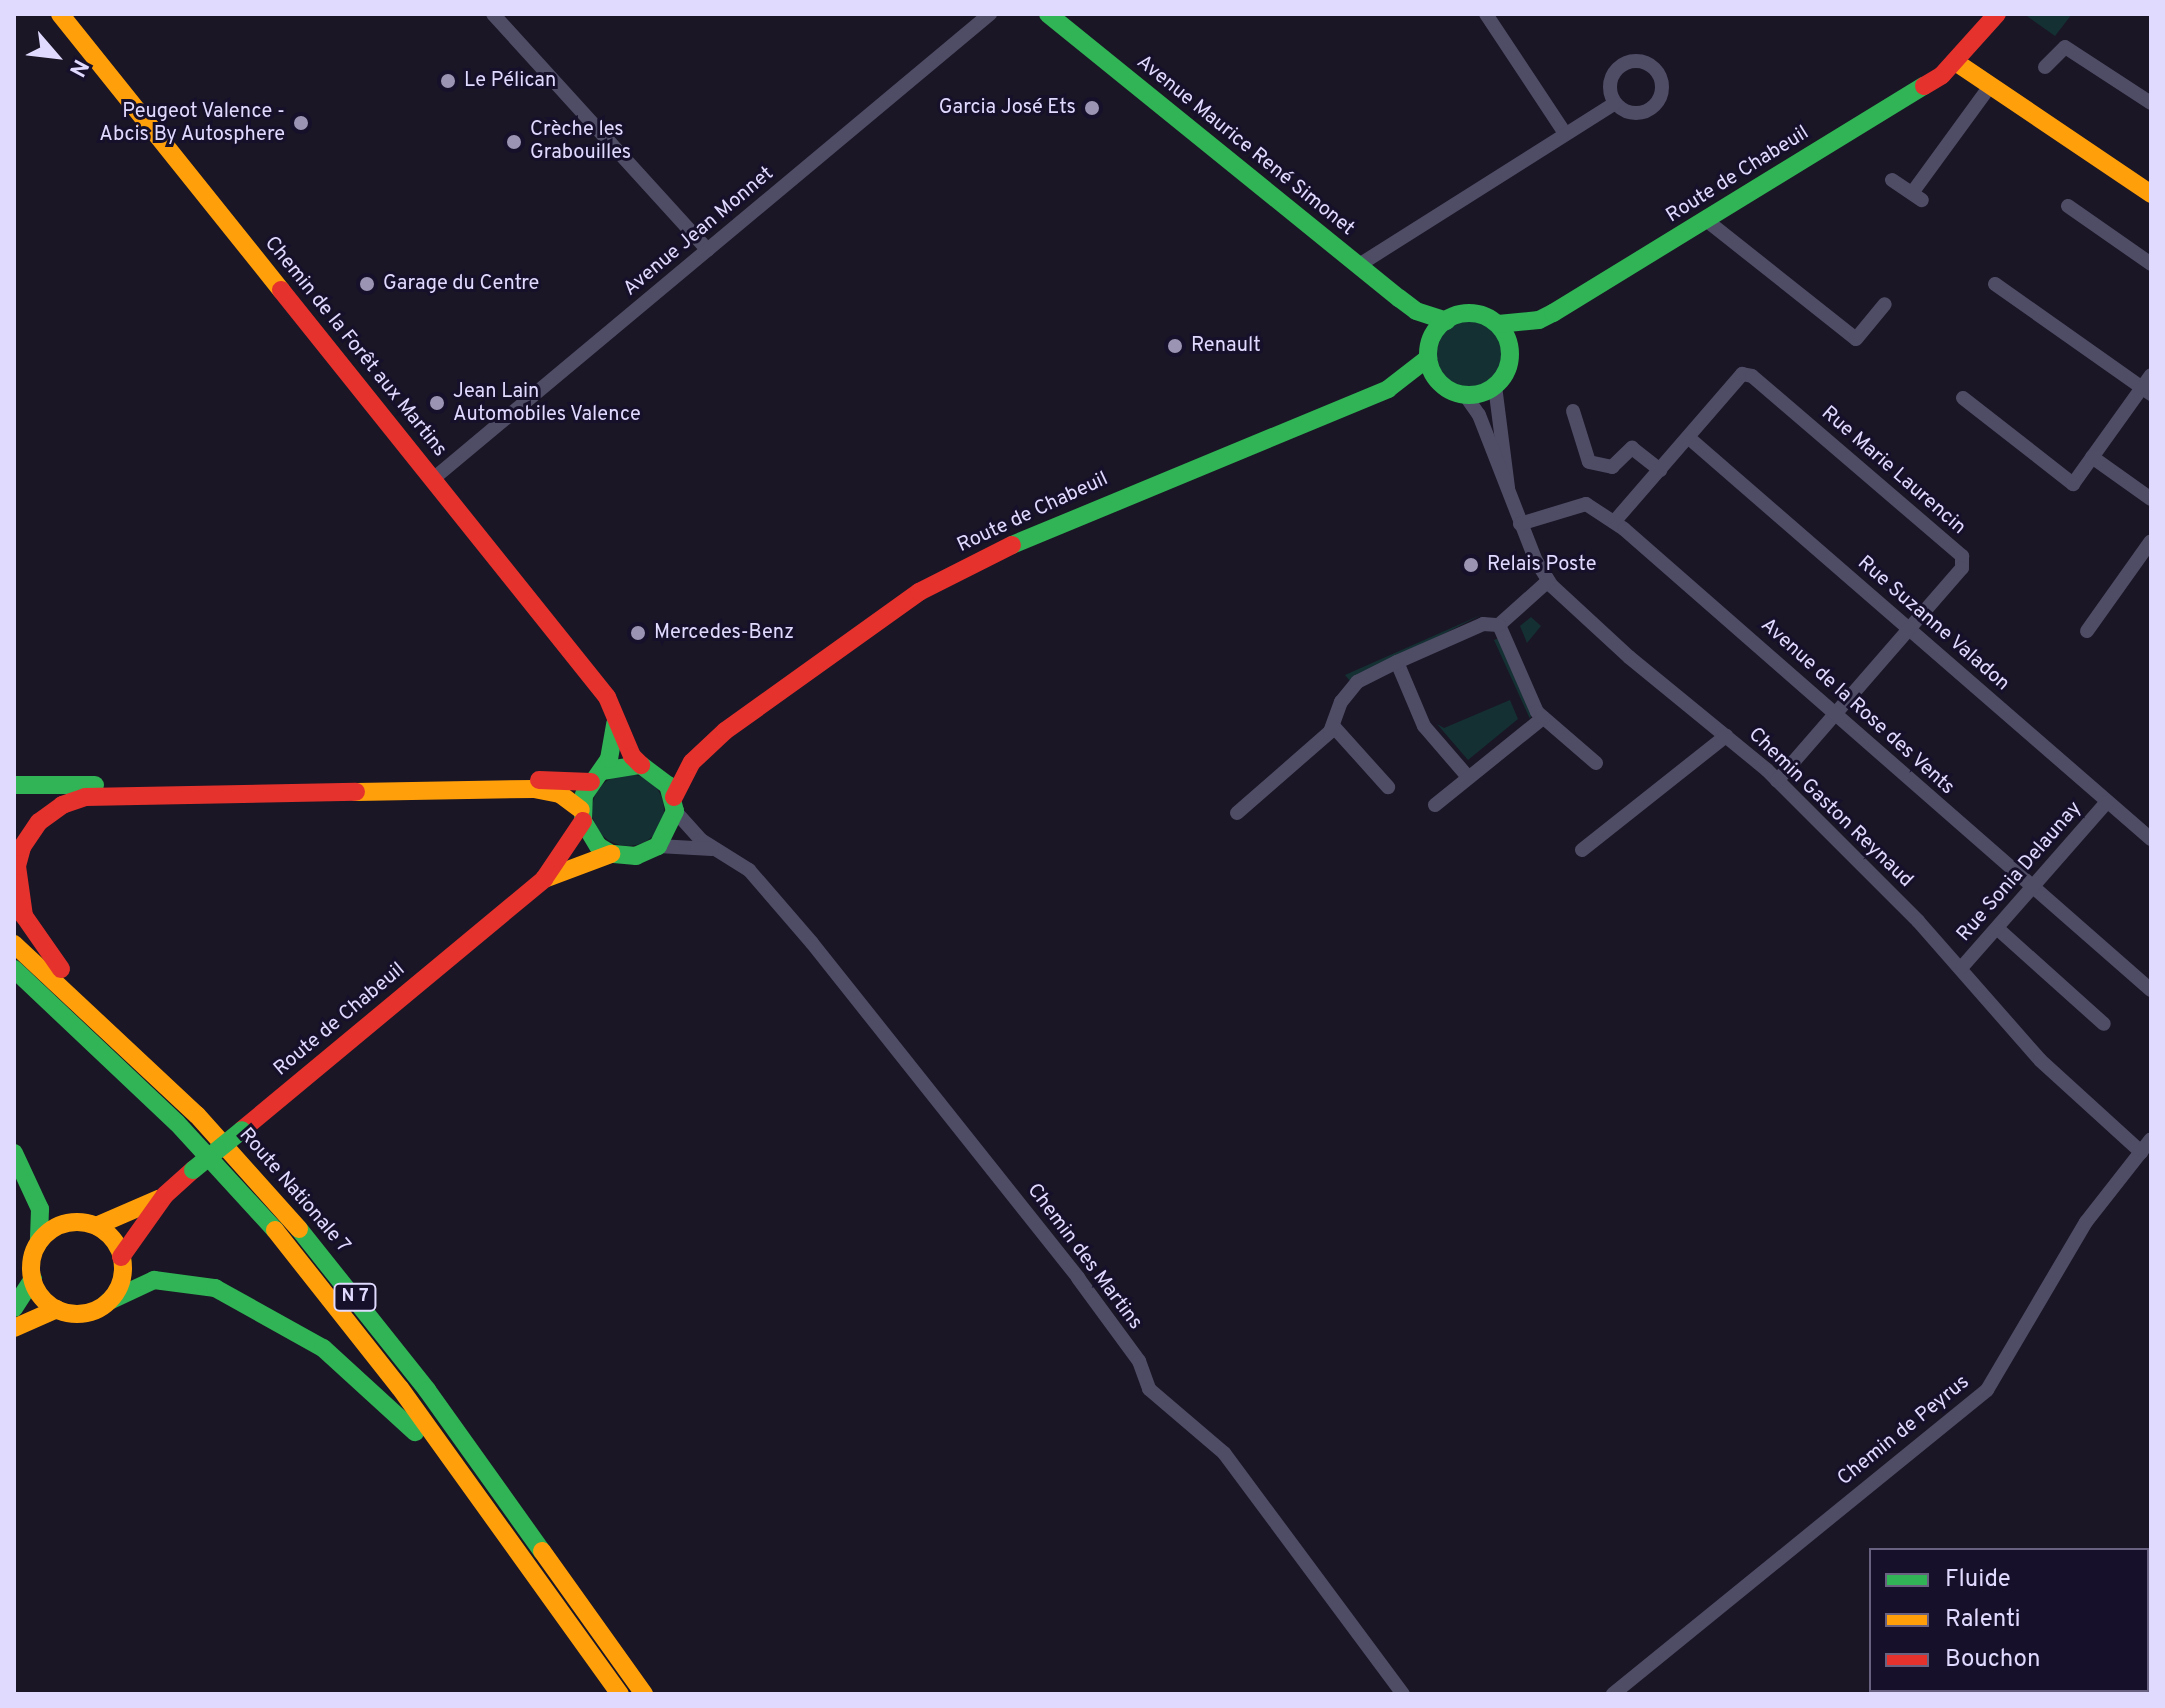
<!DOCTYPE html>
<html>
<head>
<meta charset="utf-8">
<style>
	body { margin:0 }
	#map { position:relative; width:2165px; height:1708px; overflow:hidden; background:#1a1625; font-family:Overpass,sans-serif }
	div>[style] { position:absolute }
	.green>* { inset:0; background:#143033 }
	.round { border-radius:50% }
	.street>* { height:14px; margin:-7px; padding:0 7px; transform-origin:7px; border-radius:7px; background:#4f4c66 }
	.street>.ring { margin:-7px; padding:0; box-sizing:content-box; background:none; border:14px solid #4f4c66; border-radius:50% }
	.fast>* { height:18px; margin:-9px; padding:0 9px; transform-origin:9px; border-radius:9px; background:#30b455 }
	.fast>.ring { margin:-9px; padding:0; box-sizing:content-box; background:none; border:18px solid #30b455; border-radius:50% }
	.slow>* { height:18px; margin:-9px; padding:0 9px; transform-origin:9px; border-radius:9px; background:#ff9f0a }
	.slow>.ring { margin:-9px; padding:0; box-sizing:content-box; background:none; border:18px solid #ff9f0a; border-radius:50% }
	.jam>* { height:18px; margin:-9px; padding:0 9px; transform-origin:9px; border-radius:9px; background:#e5322d }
	.fast-bridge>* { height:18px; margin:-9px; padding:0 9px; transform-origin:9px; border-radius:9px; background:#30b455 }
	.dots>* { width:22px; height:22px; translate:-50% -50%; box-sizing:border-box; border:4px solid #17102b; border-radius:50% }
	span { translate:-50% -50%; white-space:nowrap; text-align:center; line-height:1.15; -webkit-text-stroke:6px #17102b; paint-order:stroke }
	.shield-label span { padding:2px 6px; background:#17102b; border:2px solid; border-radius:6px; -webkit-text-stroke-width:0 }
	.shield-label { font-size:18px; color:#e1daff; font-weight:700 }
	.poi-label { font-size:20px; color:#e1daff }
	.left { translate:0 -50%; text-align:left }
	.right { translate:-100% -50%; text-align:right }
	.street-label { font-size:20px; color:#e1daff }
	.frame { position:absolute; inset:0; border:16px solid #e1daff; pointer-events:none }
	.legend { position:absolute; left:1869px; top:1548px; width:280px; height:144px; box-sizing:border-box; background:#17102b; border:2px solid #686180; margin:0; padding:10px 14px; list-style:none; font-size:24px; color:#e1daff }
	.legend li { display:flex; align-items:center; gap:16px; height:40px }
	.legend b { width:40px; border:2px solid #686180 }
	.north { position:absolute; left:16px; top:16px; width:80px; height:80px; -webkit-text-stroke:6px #17102b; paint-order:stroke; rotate:118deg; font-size:22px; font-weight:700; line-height:32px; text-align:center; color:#e1daff }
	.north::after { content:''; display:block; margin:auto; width:28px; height:36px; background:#e1daff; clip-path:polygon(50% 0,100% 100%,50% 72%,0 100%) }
</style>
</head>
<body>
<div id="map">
	<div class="green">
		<i style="clip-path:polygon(2024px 14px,2072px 14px,2055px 36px)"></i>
		<i class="round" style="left:1437px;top:321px;width:66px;height:66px"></i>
		<i style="clip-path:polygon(1483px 614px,1350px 681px,1345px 675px)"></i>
		<i style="clip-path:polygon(1531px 617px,1541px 626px,1527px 643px,1520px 626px)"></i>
		<i style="clip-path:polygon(1499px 638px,1531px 715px,1530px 719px,1494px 640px)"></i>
		<i style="clip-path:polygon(1510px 700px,1518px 719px,1468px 760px,1437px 724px,1444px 728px)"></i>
		<i class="round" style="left:592px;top:774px;width:72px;height:72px"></i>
	</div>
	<div class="street">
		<i style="left:493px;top:14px;width:319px;rotate:47.7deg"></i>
		<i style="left:1486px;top:14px;width:141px;rotate:56.5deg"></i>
		<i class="ring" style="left:1610px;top:61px;width:38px;height:38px"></i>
		<i style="left:2045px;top:67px;width:28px;rotate:-45deg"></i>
		<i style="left:2065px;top:47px;width:103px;rotate:33.1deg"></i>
		<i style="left:1892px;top:180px;width:36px;rotate:34deg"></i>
		<i style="left:1912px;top:193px;width:132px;rotate:-53.9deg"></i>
		<i style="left:2068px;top:206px;width:101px;rotate:34.9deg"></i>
		<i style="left:1706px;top:220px;width:191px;rotate:38.4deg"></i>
		<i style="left:1856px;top:339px;width:45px;rotate:-50.4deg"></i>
		<i style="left:1359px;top:265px;width:303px;rotate:-32.3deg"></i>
		<i style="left:1995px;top:284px;width:191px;rotate:35.2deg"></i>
		<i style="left:1495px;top:386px;width:103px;rotate:82.7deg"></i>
		<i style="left:1465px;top:395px;width:24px;rotate:55deg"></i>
		<i style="left:1479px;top:415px;width:155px;rotate:68.7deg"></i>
		<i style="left:1535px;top:559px;width:32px;rotate:58deg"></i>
		<i style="left:1552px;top:586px;width:105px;rotate:42.7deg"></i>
		<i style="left:1629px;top:657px;width:178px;rotate:39.3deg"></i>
		<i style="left:1767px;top:770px;width:214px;rotate:45deg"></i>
		<i style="left:1918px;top:921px;width:185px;rotate:48.7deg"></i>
		<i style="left:2040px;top:1060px;width:137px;rotate:42.3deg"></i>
		<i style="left:1963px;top:398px;width:140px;rotate:38deg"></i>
		<i style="left:2073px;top:484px;width:134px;rotate:-54.4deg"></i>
		<i style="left:1573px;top:411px;width:53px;rotate:72.6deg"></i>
		<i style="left:1589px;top:462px;width:24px;rotate:12deg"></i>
		<i style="left:1612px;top:467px;width:28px;rotate:-44deg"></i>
		<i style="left:1632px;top:448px;width:36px;rotate:38deg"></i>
		<i style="left:1689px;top:438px;width:612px;rotate:40.96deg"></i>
		<i style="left:2092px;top:457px;width:72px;rotate:35.4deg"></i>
		<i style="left:433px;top:479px;width:726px;rotate:-39.86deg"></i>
		<i style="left:1614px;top:522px;width:196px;rotate:-49.1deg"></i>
		<i style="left:1742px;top:374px;width:10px;rotate:11deg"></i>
		<i style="left:1752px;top:376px;width:277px;rotate:40.6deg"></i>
		<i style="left:1962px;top:556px;width:12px;rotate:90deg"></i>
		<i style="left:1962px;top:568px;width:282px;rotate:131deg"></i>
		<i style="left:1520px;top:524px;width:69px;rotate:-16.9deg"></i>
		<i style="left:1586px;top:504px;width:45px;rotate:33.3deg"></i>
		<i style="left:1624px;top:529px;width:700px;rotate:41.18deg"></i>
		<i style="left:1548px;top:581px;width:66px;rotate:138.1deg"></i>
		<i style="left:1499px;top:625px;width:95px;rotate:66.4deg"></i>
		<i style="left:1537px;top:712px;width:78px;rotate:40.8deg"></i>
		<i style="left:2087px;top:631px;width:110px;rotate:-54.6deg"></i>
		<i style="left:1334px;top:727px;width:81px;rotate:48deg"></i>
		<i style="left:1468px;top:777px;width:67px;rotate:-130.8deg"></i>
		<i style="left:1424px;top:726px;width:69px;rotate:-112.9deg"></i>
		<i style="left:1397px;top:662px;width:94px;rotate:-23.8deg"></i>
		<i style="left:1483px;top:624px;width:16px;rotate:4deg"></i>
		<i style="left:1435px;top:805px;width:139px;rotate:-38.9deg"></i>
		<i style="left:675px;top:811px;width:39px;rotate:48deg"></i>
		<i style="left:701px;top:840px;width:57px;rotate:32deg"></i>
		<i style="left:749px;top:870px;width:96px;rotate:49.2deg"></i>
		<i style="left:812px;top:943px;width:428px;rotate:51.5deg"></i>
		<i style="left:1078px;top:1278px;width:103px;rotate:53.7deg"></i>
		<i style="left:1139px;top:1361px;width:30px;rotate:70deg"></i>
		<i style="left:1149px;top:1389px;width:99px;rotate:40.5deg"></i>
		<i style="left:1224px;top:1453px;width:300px;rotate:53.4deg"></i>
		<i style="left:1237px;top:813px;width:123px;rotate:-41.1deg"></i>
		<i style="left:1330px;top:732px;width:32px;rotate:-70deg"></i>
		<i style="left:1341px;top:702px;width:26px;rotate:-51deg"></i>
		<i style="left:1357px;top:682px;width:45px;rotate:-26.6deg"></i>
		<i style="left:658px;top:846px;width:54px;rotate:3.2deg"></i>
		<i style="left:1582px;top:850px;width:184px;rotate:-38.4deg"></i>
		<i style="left:1998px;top:929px;width:142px;rotate:41.9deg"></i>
		<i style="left:1962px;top:967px;width:220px;rotate:-48.7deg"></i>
		<i style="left:1613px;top:1694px;width:482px;rotate:-39.1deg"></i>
		<i style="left:1987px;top:1390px;width:195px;rotate:-59.5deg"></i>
		<i style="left:2086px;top:1222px;width:105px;rotate:-51.9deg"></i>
	</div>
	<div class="fast">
		<i style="left:1048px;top:14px;width:452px;rotate:39deg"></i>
		<i style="left:1399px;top:298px;width:21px;rotate:37deg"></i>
		<i style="left:1416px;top:311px;width:32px;rotate:18deg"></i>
		<i class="ring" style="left:1428px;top:313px;width:64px;height:64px"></i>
		<i style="left:1498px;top:324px;width:41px;rotate:-5.6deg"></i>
		<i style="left:1539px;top:320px;width:16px;rotate:-27deg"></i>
		<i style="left:1553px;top:313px;width:435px;rotate:-31.5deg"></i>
		<i style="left:1012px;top:545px;width:407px;rotate:-22.5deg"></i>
		<i style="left:1388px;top:389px;width:51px;rotate:-37.8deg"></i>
		<i style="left:602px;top:771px;width:39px;rotate:-9deg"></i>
		<i style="left:641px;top:765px;width:34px;rotate:37deg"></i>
		<i style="left:668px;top:785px;width:27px;rotate:75deg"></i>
		<i style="left:675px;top:811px;width:39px;rotate:116deg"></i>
		<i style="left:658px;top:846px;width:24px;rotate:156deg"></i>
		<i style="left:636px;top:856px;width:25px;rotate:-175deg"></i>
		<i style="left:611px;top:854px;width:15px;rotate:-148deg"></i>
		<i style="left:598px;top:846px;width:29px;rotate:-121deg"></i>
		<i style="left:583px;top:821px;width:26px;rotate:-88deg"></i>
		<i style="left:584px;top:795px;width:44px;rotate:-55.2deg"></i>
		<i style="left:609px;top:759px;width:36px;rotate:-80deg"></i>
		<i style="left:14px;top:785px;width:81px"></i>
		<i style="left:14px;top:969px;width:224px;rotate:43.4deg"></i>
		<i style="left:177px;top:1123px;width:145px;rotate:47.5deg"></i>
		<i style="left:14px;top:1153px;width:62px;rotate:65.1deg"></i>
		<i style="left:40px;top:1209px;width:33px;rotate:92deg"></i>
		<i style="left:299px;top:1229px;width:206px;rotate:51.5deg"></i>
		<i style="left:427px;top:1390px;width:198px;rotate:54.5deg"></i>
		<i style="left:109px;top:1301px;width:50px;rotate:-25deg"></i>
		<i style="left:154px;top:1280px;width:62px;rotate:7.5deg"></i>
		<i style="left:215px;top:1288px;width:124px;rotate:29.1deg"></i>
		<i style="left:323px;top:1348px;width:125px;rotate:42.4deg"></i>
		<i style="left:14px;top:1308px;width:35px;rotate:-57deg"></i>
	</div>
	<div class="slow">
		<i style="left:60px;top:14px;width:354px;rotate:51.3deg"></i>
		<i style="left:1957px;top:63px;width:234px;rotate:34deg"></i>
		<i style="left:356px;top:792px;width:178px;rotate:-1deg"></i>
		<i style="left:534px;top:789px;width:26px;rotate:11deg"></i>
		<i style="left:560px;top:794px;width:26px;rotate:37deg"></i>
		<i style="left:544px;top:879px;width:72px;rotate:-20.5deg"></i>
		<i style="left:14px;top:944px;width:250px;rotate:43.1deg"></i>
		<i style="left:197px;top:1115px;width:153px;rotate:48.2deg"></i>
		<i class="ring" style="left:31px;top:1222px;width:74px;height:74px"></i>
		<i style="left:96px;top:1226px;width:68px;rotate:-23.5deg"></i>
		<i style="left:275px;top:1230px;width:201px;rotate:51.7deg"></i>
		<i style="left:400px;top:1388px;width:377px;rotate:54.3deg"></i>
		<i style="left:14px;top:1328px;width:47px;rotate:-23.8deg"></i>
		<i style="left:542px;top:1551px;width:176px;rotate:54.5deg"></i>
	</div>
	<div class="jam">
		<i style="left:1924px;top:86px;width:21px;rotate:-31deg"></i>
		<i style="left:1942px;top:75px;width:82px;rotate:-48deg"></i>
		<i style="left:281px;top:290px;width:521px;rotate:51.31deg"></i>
		<i style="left:607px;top:697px;width:64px;rotate:67deg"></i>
		<i style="left:632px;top:756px;width:13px;rotate:45deg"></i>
		<i style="left:539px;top:780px;width:52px;rotate:2.2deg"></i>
		<i style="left:674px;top:797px;width:39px;rotate:-63deg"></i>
		<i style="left:692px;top:762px;width:45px;rotate:-43.2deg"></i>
		<i style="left:725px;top:731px;width:239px;rotate:-35.6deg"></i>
		<i style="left:919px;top:592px;width:104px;rotate:-26.8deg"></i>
		<i style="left:61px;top:969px;width:65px;rotate:-124.9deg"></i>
		<i style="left:24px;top:916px;width:50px;rotate:-98deg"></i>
		<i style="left:17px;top:866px;width:20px;rotate:-75deg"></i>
		<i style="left:22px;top:847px;width:30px;rotate:-56deg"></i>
		<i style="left:39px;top:822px;width:29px;rotate:-36deg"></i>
		<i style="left:62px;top:805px;width:24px;rotate:-19deg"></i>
		<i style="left:85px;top:797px;width:271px;rotate:-1.1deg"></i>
		<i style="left:242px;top:1130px;width:393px;rotate:-39.7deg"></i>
		<i style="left:544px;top:879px;width:70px;rotate:-56.1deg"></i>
		<i style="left:121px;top:1257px;width:76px;rotate:-54.6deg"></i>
		<i style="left:165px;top:1195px;width:38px;rotate:-42deg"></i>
	</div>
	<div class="fast-bridge">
		<i style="left:193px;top:1170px;width:63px;rotate:-39.2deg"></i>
	</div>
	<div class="dots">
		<i style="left:448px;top:81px;background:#9b95b3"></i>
		<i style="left:1092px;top:108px;background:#9b95b3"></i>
		<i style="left:301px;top:123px;background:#9b95b3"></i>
		<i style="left:514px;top:142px;background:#9b95b3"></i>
		<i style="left:367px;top:284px;background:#9b95b3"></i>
		<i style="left:1175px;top:346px;background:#9b95b3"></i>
		<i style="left:437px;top:403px;background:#9b95b3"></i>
		<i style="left:1471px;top:565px;background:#9b95b3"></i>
		<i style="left:638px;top:633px;background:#9b95b3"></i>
	</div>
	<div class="shield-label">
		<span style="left:355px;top:1297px">N 7</span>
	</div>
	<div class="poi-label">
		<span class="left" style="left:464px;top:81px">Le Pélican</span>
		<span class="right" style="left:1076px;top:108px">Garcia José Ets</span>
		<span class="right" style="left:285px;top:124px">Peugeot Valence -<br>Abcis By Autosphere</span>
		<span class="left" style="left:530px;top:142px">Crèche les<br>Grabouilles</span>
		<span class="left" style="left:383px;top:284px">Garage du Centre</span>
		<span class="left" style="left:1191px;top:346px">Renault</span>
		<span class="left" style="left:453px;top:404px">Jean Lain<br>Automobiles Valence</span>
		<span class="left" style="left:1487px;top:565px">Relais Poste</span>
		<span class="left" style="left:654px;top:633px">Mercedes-Benz</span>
	</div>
	<div class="street-label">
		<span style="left:1245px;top:146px;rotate:39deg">Avenue Maurice René Simonet</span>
		<span style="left:1738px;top:175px;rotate:-32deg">Route de Chabeuil</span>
		<span style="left:699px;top:232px;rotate:-40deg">Avenue Jean Monnet</span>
		<span style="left:355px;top:347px;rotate:51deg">Chemin de la Forêt aux Martins</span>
		<span style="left:1893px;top:471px;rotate:41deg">Rue Marie Laurencin</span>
		<span style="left:1033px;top:513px;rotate:-25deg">Route de Chabeuil</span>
		<span style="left:1933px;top:624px;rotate:41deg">Rue Suzanne Valadon</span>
		<span style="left:1857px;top:707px;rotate:42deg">Avenue de la Rose des Vents</span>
		<span style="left:1830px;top:808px;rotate:44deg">Chemin Gaston Reynaud</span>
		<span style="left:2020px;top:872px;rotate:-49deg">Rue Sonia Delaunay</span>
		<span style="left:340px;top:1020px;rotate:-40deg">Route de Chabeuil</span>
		<span style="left:294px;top:1191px;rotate:49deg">Route Nationale 7</span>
		<span style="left:1084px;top:1257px;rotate:53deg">Chemin des Martins</span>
		<span style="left:1904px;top:1431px;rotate:-39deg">Chemin de Peyrus</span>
	</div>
	<div class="frame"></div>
	<ul class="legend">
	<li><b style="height:10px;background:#30b455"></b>Fluide</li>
	<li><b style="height:10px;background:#ff9f0a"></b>Ralenti</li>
	<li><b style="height:10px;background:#e5322d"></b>Bouchon</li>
	</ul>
	<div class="north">N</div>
</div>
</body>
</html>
